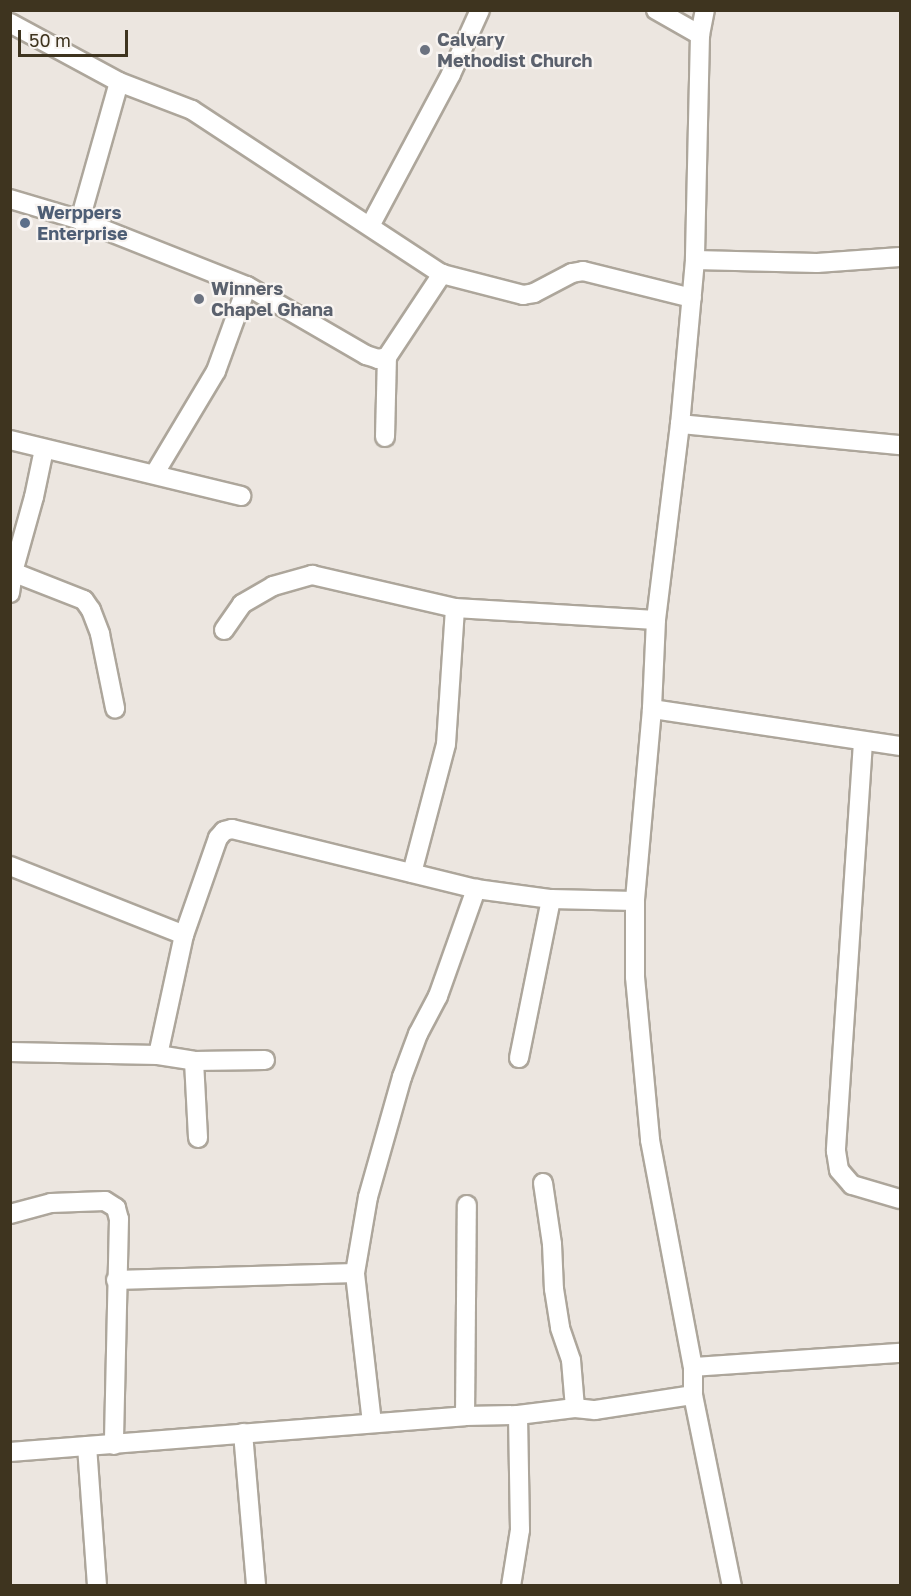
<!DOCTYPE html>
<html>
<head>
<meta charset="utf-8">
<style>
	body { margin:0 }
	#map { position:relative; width:911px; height:1596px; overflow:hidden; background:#ece6e0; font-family:"Golos Text",sans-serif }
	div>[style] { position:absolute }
	.roads { filter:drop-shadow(2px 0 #ada69b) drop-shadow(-2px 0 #ada69b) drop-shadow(0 2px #ada69b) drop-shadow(0 -2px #ada69b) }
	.minor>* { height:18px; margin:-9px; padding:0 9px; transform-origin:9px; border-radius:9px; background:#fff }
	.dots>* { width:16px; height:16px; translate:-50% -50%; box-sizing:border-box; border:3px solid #f8f4f1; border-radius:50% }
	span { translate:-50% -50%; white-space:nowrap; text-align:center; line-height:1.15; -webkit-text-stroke:4.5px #f8f4f1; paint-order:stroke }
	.worship-label { font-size:18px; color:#5b616d; font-weight:700 }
	.left { translate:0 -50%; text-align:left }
	.service-label { font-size:18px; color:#4e5e75; font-weight:700 }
	.frame { position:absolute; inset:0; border:12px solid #3e341f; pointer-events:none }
	.scale { position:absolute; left:18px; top:30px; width:110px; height:27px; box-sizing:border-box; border:3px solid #3e341f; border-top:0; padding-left:8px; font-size:18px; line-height:21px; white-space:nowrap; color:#3e341f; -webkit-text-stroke:4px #f8f4f1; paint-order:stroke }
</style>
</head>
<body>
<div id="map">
	<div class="roads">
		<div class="minor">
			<i style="left:656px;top:10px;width:51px;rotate:29.6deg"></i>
			<i style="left:700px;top:35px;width:225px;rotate:91.3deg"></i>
			<i style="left:695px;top:260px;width:165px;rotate:95.2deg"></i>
			<i style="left:680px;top:424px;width:197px;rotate:97deg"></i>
			<i style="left:656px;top:620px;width:89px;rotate:92.6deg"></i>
			<i style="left:652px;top:709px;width:193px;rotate:95.1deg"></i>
			<i style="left:635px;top:901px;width:76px;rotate:90deg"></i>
			<i style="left:635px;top:977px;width:164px;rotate:84.7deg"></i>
			<i style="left:650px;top:1140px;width:231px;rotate:79.3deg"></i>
			<i style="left:693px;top:1367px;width:28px;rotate:90deg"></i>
			<i style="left:693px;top:1395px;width:195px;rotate:78.5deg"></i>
			<i style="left:10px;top:23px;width:124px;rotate:28.4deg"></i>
			<i style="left:119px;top:82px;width:78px;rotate:21deg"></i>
			<i style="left:192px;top:110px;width:299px;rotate:33.3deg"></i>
			<i style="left:442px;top:274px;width:84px;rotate:14.5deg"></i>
			<i style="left:523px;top:295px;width:11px;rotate:-10deg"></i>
			<i style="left:534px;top:293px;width:43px;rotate:-27.8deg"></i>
			<i style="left:572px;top:273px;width:11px;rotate:-10deg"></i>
			<i style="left:583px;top:271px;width:112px;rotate:13.9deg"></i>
			<i style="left:700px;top:35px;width:25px;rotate:-79deg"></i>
			<i style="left:10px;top:199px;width:73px;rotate:16.7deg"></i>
			<i style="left:80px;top:220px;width:180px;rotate:21.6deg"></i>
			<i style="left:247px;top:286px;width:138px;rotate:30.1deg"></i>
			<i style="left:366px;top:355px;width:13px;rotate:18deg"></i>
			<i style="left:378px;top:359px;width:9px;rotate:-13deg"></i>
			<i style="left:387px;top:357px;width:100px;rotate:-56.5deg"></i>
			<i style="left:80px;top:220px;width:143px;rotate:-74.2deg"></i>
			<i style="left:370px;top:226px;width:172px;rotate:-61.9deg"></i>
			<i style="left:451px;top:74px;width:70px;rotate:-65.6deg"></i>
			<i style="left:695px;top:260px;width:122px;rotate:1.4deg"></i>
			<i style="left:817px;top:263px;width:83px;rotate:-4.1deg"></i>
			<i style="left:680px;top:424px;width:221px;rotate:5.5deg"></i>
			<i style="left:385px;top:437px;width:80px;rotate:-88.6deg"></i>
			<i style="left:10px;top:440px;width:238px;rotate:13.6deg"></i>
			<i style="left:155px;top:473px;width:119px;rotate:-59.1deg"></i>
			<i style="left:216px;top:371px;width:90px;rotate:-70deg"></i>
			<i style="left:10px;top:571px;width:79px;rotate:21.4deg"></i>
			<i style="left:84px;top:600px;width:12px;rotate:55deg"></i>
			<i style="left:91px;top:610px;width:26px;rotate:69deg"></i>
			<i style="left:100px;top:634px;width:76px;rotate:78.5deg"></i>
			<i style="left:10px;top:593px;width:21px;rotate:-82deg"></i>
			<i style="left:13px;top:572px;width:78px;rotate:-74.4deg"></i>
			<i style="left:34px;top:497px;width:49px;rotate:-78.2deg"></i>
			<i style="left:224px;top:630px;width:32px;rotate:-55deg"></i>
			<i style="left:242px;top:604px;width:36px;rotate:-30deg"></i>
			<i style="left:273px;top:586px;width:41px;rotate:-15.8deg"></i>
			<i style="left:312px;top:575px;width:147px;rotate:13deg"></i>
			<i style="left:455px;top:608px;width:201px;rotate:3.4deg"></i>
			<i style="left:652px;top:709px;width:251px;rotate:8.5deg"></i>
			<i style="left:863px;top:742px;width:410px;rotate:93.8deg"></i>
			<i style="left:836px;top:1151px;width:19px;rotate:81deg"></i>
			<i style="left:839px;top:1170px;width:20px;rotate:49deg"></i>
			<i style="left:852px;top:1185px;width:50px;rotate:16.3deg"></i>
			<i style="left:10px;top:866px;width:187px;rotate:21.6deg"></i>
			<i style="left:412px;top:873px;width:133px;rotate:-75.2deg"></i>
			<i style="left:446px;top:744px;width:136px;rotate:-86.2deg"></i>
			<i style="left:10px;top:1052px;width:148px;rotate:1.2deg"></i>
			<i style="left:158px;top:1055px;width:36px;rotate:9deg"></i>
			<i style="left:194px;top:1061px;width:71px;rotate:-0.8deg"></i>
			<i style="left:158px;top:1055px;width:123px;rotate:-77.8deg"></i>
			<i style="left:184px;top:935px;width:103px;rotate:-70.7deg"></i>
			<i style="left:218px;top:838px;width:9px;rotate:-49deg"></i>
			<i style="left:224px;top:831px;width:8px;rotate:-14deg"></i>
			<i style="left:232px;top:829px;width:251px;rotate:13.8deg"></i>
			<i style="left:476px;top:889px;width:76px;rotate:7.6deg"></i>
			<i style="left:551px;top:899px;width:84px;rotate:1.4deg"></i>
			<i style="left:519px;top:1058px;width:162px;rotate:-78.6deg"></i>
			<i style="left:194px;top:1061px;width:77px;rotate:87deg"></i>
			<i style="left:543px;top:1183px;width:62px;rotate:81.6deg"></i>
			<i style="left:552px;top:1244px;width:45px;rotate:87.5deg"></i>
			<i style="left:554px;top:1289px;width:39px;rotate:81deg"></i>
			<i style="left:560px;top:1328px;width:34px;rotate:71deg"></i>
			<i style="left:571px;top:1360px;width:48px;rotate:85.2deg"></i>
			<i style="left:10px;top:1214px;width:42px;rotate:-15deg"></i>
			<i style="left:51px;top:1203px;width:54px;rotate:-2.1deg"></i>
			<i style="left:105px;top:1201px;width:13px;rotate:32deg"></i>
			<i style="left:116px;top:1208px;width:11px;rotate:75deg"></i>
			<i style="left:119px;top:1219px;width:226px;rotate:91.3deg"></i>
			<i style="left:116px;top:1280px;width:239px;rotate:-1.7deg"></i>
			<i style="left:693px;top:1367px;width:207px;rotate:-3.9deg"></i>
			<i style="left:465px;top:1416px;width:211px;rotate:-89.5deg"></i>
			<i style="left:372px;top:1423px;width:151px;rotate:-96.5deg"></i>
			<i style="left:355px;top:1273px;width:77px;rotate:-80.3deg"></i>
			<i style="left:368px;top:1197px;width:125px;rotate:-74.2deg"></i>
			<i style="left:402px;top:1077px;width:46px;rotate:-69.6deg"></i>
			<i style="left:418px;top:1034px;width:43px;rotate:-62.2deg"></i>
			<i style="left:438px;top:996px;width:114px;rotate:-70.4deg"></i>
			<i style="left:243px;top:1433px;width:154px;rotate:85.1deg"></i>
			<i style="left:87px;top:1446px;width:140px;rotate:85.9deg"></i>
			<i style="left:10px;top:1452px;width:456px;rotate:-4.5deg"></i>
			<i style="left:465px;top:1416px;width:53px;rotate:-1.1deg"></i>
			<i style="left:518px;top:1415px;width:57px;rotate:-7deg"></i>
			<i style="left:575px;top:1408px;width:20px;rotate:6deg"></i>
			<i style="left:595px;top:1410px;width:99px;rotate:-8.7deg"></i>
			<i style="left:511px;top:1586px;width:57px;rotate:-80.9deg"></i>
			<i style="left:520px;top:1530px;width:115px;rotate:-91deg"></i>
		</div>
	</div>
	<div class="dots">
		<i style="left:425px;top:50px;background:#6b7280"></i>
		<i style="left:25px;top:223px;background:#5c6f8a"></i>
		<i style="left:199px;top:299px;background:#6b7280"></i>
	</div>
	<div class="worship-label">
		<span class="left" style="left:437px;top:50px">Calvary<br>Methodist Church</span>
		<span class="left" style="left:211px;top:299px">Winners<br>Chapel Ghana</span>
	</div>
	<div class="service-label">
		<span class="left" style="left:37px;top:223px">Werppers<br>Enterprise</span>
	</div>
	<div class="frame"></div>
	<div class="scale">50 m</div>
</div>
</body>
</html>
